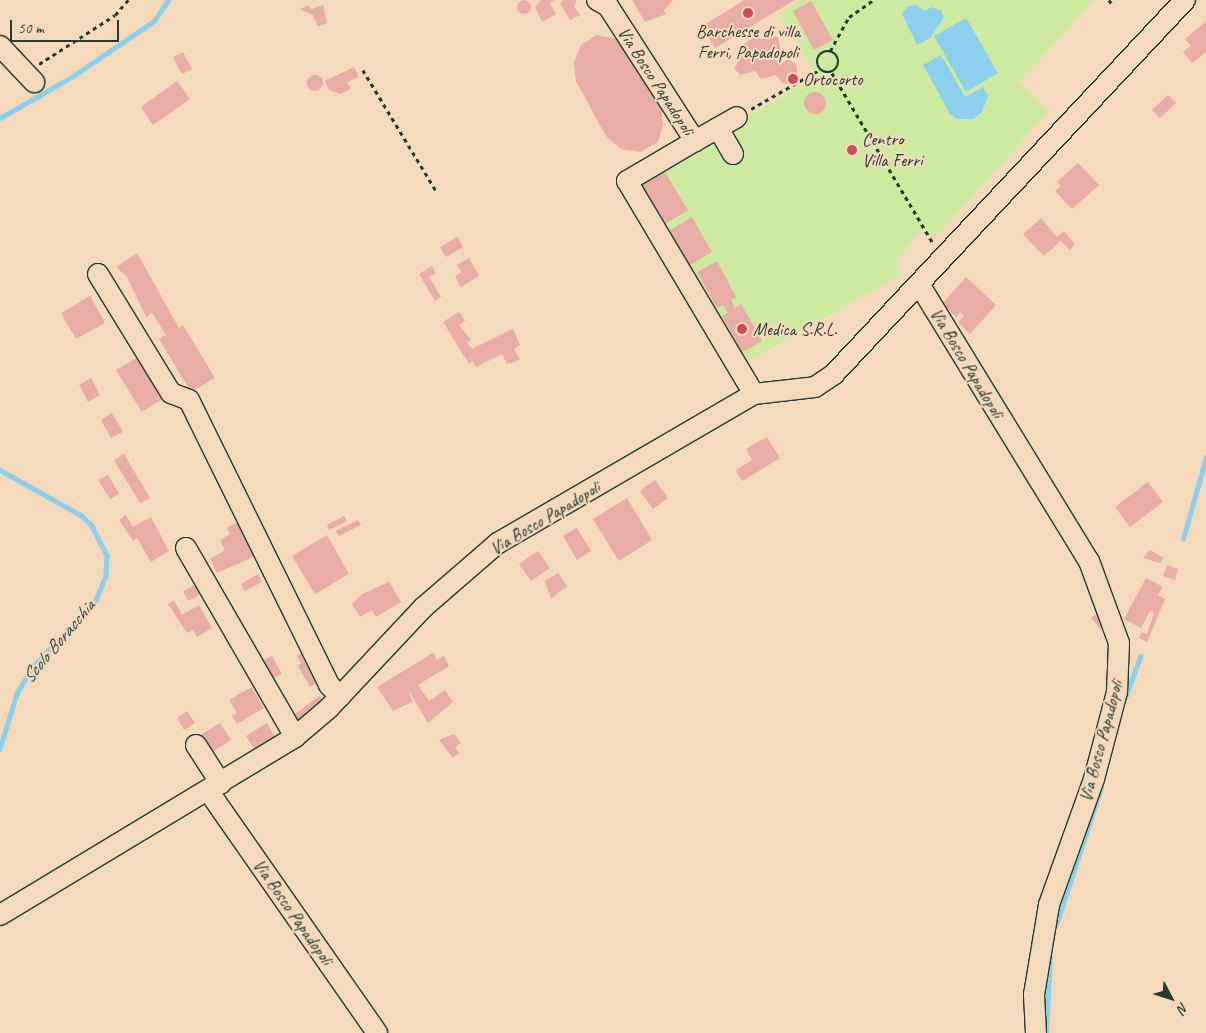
<!DOCTYPE html>
<html>
<head>
<meta charset="utf-8">
<style>
	body { margin:0 }
	#map { position:relative; width:1206px; height:1033px; overflow:hidden; background:#f4d9bb; font-family:Caveat,sans-serif }
	div>[style] { position:absolute }
	.green>* { inset:0; background:#ceeaa1 }
	.water>* { inset:0; background:#8dd0ee }
	.stream>* { height:4.5px; margin:-2.25px; padding:0 2.25px; transform-origin:2.25px; border-radius:2.25px; background:#8dd0ee }
	.building>* { inset:0; background:#e8ada5 }
	.round { border-radius:50% }
	.path>* { height:2.5px; margin-top:-1.25px; transform-origin:0; background:repeating-linear-gradient(90deg,#1f3d34 0 4px,transparent 0 8px) }
	.path>.ring { margin:-1.25px; padding:0; box-sizing:content-box; background:none; border:2.5px solid #1f3d34; border-radius:50% }
	.roads { filter:drop-shadow(1px 0 #1f3d34) drop-shadow(-1px 0 #1f3d34) drop-shadow(0 1px #1f3d34) drop-shadow(0 -1px #1f3d34) }
	.minor>* { height:20px; margin:-10px; padding:0 10px; transform-origin:10px; border-radius:10px; background:#f4d9bb }
	.dots>* { width:14px; height:14px; translate:-50% -50%; box-sizing:border-box; border:2px solid #f4d9bb; border-radius:50% }
	span { translate:-50% -50%; white-space:nowrap; text-align:center; line-height:1.15; -webkit-text-stroke:4px #f4d9bb; paint-order:stroke }
	.poi-label { font-size:18px; color:#1f3d34 }
	.left { translate:0 -50%; text-align:left }
	.street-label { font-size:18px; color:#1f3d34 }
	.water-label { font-size:19px; color:#2a4c47; font-style:italic }
	.north { position:absolute; left:1146px; top:973px; width:50px; height:50px; -webkit-text-stroke:4px #f4d9bb; paint-order:stroke; rotate:130deg; font-size:14px; font-weight:700; line-height:20px; text-align:center; color:#1f3d34 }
	.north::after { content:''; display:block; margin:auto; width:18px; height:22px; background:#1f3d34; clip-path:polygon(50% 0,100% 100%,50% 72%,0 100%) }
	.scale { position:absolute; left:10px; top:20px; width:109px; height:22px; box-sizing:border-box; border:2px solid #1f3d34; border-top:0; padding-left:6px; font-size:15px; line-height:18px; white-space:nowrap; color:#1f3d34; -webkit-text-stroke:4px #f4d9bb; paint-order:stroke }
</style>
</head>
<body>
<div id="map">
	<div class="green">
		<i style="clip-path:polygon(799px 0,1094px 0,1019px 82px,1049px 111px,938px 235px,922px 234px,921px 229px,898px 261px,900px 276px,732px 370px,625px 190px,817px 75px,778px 14px)"></i>
	</div>
	<div class="water">
		<i style="clip-path:polygon(917px 5px,924px 11px,932px 7px,941px 11px,944px 18px,929px 39px,917px 45px,902px 14px,908px 6px)"></i>
		<i style="clip-path:polygon(966px 18px,998px 73px,966px 92px,934px 36px)"></i>
		<i style="clip-path:polygon(941px 55px,965px 97px,983px 87px,988px 96px,982px 112px,973px 119px,957px 119px,950px 114px,923px 65px)"></i>
	</div>
	<div class="stream">
		<i style="left:0;top:118px;width:84px;rotate:-29.9deg"></i>
		<i style="left:73px;top:76px;width:98px;rotate:-34.2deg"></i>
		<i style="left:154px;top:21px;width:25px;rotate:-56deg"></i>
		<i style="left:0;top:470px;width:93px;rotate:29.1deg"></i>
		<i style="left:81px;top:515px;width:16px;rotate:45deg"></i>
		<i style="left:92px;top:526px;width:33px;rotate:63deg"></i>
		<i style="left:107px;top:555px;width:21px;rotate:93deg"></i>
		<i style="left:106px;top:576px;width:27px;rotate:112deg"></i>
		<i style="left:96px;top:601px;width:91px;rotate:133.7deg"></i>
		<i style="left:33px;top:667px;width:31px;rotate:121deg"></i>
		<i style="left:17px;top:694px;width:58px;rotate:107.2deg"></i>
		<i style="left:1183px;top:539px;width:85px;rotate:-74.3deg"></i>
		<i style="left:1125px;top:698px;width:44px;rotate:-69.9deg"></i>
		<i style="left:1056px;top:925px;width:144px;rotate:-71.8deg"></i>
		<i style="left:1046px;top:1033px;width:76px;rotate:-87deg"></i>
	</div>
	<div class="building">
		<i class="round" style="left:517px;top:0;width:14px;height:14px"></i>
		<i style="clip-path:polygon(541px 0,555px 0,550px 3px,556px 14px,542px 22px,535px 7px)"></i>
		<i style="clip-path:polygon(564px 0,577px 0,574px 6px,580px 15px,570px 20px,560px 3px)"></i>
		<i style="clip-path:polygon(632px 0,673px 0,664px 10px,666px 14px,645px 22px)"></i>
		<i style="clip-path:polygon(745px 0,795px 0,715px 48px,702px 26px)"></i>
		<i style="clip-path:polygon(811px 1px,833px 40px,814px 50px,793px 11px)"></i>
		<i style="clip-path:polygon(309px 5px,311px 9px,323px 5px,327px 23px,318px 26px,313px 15px,300px 9px)"></i>
		<i style="clip-path:polygon(1206px 21px,1206px 52px,1192px 63px,1183px 52px,1191px 46px,1185px 39px)"></i>
		<i style="clip-path:polygon(597px 35px,616px 39px,630px 51px,661px 105px,663px 125px,658px 142px,640px 152px,621px 149px,606px 136px,576px 81px,574px 63px,581px 45px)"></i>
		<i style="clip-path:polygon(758px 35px,761px 40px,769px 35px,778px 37px,781px 52px,774px 58px,780px 65px,788px 59px,796px 64px,798px 78px,792px 84px,782px 83px,776px 75px,761px 79px,755px 71px,740px 75px,734px 68px,744px 53px,742px 45px)"></i>
		<i style="clip-path:polygon(183px 52px,192px 69px,182px 74px,173px 57px)"></i>
		<i style="clip-path:polygon(354px 67px,359px 77px,347px 82px,351px 89px,340px 94px,329px 90px,325px 81px)"></i>
		<i class="round" style="left:307px;top:75px;width:16px;height:16px"></i>
		<i style="clip-path:polygon(177px 81px,190px 99px,153px 125px,141px 107px)"></i>
		<i class="round" style="left:804px;top:92px;width:22px;height:22px"></i>
		<i style="clip-path:polygon(1168px 95px,1176px 103px,1160px 118px,1152px 110px)"></i>
		<i style="clip-path:polygon(1078px 163px,1099px 185px,1072px 209px,1055px 191px,1061px 186px,1057px 182px)"></i>
		<i style="clip-path:polygon(665px 172px,688px 210px,665px 224px,642px 186px)"></i>
		<i style="clip-path:polygon(692px 217px,712px 252px,689px 266px,669px 231px)"></i>
		<i style="clip-path:polygon(1041px 218px,1057px 237px,1064px 231px,1075px 244px,1070px 250px,1061px 241px,1044px 256px,1023px 234px)"></i>
		<i style="clip-path:polygon(457px 237px,463px 247px,446px 257px,440px 247px)"></i>
		<i style="clip-path:polygon(137px 253px,179px 328px,183px 325px,215px 378px,191px 392px,159px 339px,166px 335px,152px 313px,146px 317px,127px 277px,116px 267px)"></i>
		<i style="clip-path:polygon(469px 258px,479px 276px,461px 287px,455px 276px,462px 272px,457px 265px)"></i>
		<i style="clip-path:polygon(717px 261px,736px 297px,731px 300px,735px 308px,741px 304px,762px 341px,742px 352px,722px 316px,728px 313px,723px 305px,717px 308px,697px 272px)"></i>
		<i style="clip-path:polygon(432px 266px,436px 273px,429px 277px,441px 297px,435px 301px,419px 274px)"></i>
		<i style="clip-path:polygon(966px 277px,996px 305px,970px 334px,958px 322px,964px 316px,960px 312px,956px 317px,942px 304px)"></i>
		<i style="clip-path:polygon(90px 296px,105px 323px,76px 339px,61px 313px)"></i>
		<i style="clip-path:polygon(459px 312px,465px 321px,459px 325px,471px 340px,467px 342px,472px 349px,513px 329px,520px 345px,514px 349px,520px 360px,507px 364px,502px 354px,476px 367px,473px 361px,469px 364px,443px 322px)"></i>
		<i style="clip-path:polygon(138px 357px,164px 398px,142px 412px,116px 370px)"></i>
		<i style="clip-path:polygon(91px 378px,100px 395px,88px 402px,79px 385px)"></i>
		<i style="clip-path:polygon(112px 413px,123px 432px,111px 438px,101px 420px)"></i>
		<i style="clip-path:polygon(767px 437px,780px 458px,742px 481px,736px 470px,752px 460px,746px 449px)"></i>
		<i style="clip-path:polygon(124px 454px,150px 498px,140px 503px,114px 460px)"></i>
		<i style="clip-path:polygon(108px 475px,119px 494px,110px 499px,98px 480px)"></i>
		<i style="clip-path:polygon(655px 480px,668px 498px,653px 509px,640px 491px)"></i>
		<i style="clip-path:polygon(1148px 482px,1163px 502px,1130px 527px,1115px 507px)"></i>
		<i style="clip-path:polygon(627px 498px,652px 540px,619px 561px,593px 519px)"></i>
		<i style="clip-path:polygon(126px 515px,133px 527px,151px 517px,169px 551px,151px 562px,137px 538px,133px 541px,119px 520px)"></i>
		<i style="clip-path:polygon(344px 516px,347px 521px,329px 530px,327px 525px)"></i>
		<i style="clip-path:polygon(358px 520px,361px 525px,339px 536px,336px 531px)"></i>
		<i style="clip-path:polygon(240px 521px,257px 555px,217px 573px,210px 559px,225px 550px,220px 540px,230px 534px,227px 528px)"></i>
		<i style="clip-path:polygon(577px 528px,591px 551px,577px 560px,563px 536px)"></i>
		<i style="clip-path:polygon(327px 535px,349px 574px,315px 594px,292px 556px)"></i>
		<i style="clip-path:polygon(1150px 550px,1164px 558px,1160px 563px,1143px 558px)"></i>
		<i style="clip-path:polygon(538px 551px,550px 568px,531px 581px,519px 564px)"></i>
		<i style="clip-path:polygon(1167px 565px,1178px 569px,1175px 580px,1163px 576px)"></i>
		<i style="clip-path:polygon(558px 573px,567px 586px,551px 599px,545px 581px)"></i>
		<i style="clip-path:polygon(258px 574px,262px 582px,245px 591px,241px 584px)"></i>
		<i style="clip-path:polygon(1146px 578px,1163px 587px,1158px 595px,1165px 599px,1147px 642px,1139px 638px,1142px 632px,1147px 634px,1154px 613px,1150px 611px,1141px 628px,1124px 619px)"></i>
		<i style="clip-path:polygon(389px 582px,401px 602px,376px 617px,372px 610px,360px 617px,352px 604px,362px 594px)"></i>
		<i style="clip-path:polygon(197px 584px,202px 593px,188px 601px,183px 591px)"></i>
		<i style="clip-path:polygon(174px 601px,182px 615px,199px 605px,212px 628px,197px 637px,193px 630px,187px 633px,168px 604px)"></i>
		<i style="clip-path:polygon(1100px 611px,1109px 621px,1100px 629px,1091px 618px)"></i>
		<i style="clip-path:polygon(304px 652px,322px 680px,310px 687px,298px 666px,301px 663px,297px 656px)"></i>
		<i style="clip-path:polygon(433px 653px,437px 660px,444px 656px,449px 666px,418px 685px,429px 701px,445px 690px,453px 702px,428px 723px,409px 691px,412px 702px,393px 711px,377px 687px)"></i>
		<i style="clip-path:polygon(272px 656px,282px 674px,274px 678px,264px 660px)"></i>
		<i style="clip-path:polygon(252px 687px,264px 708px,237px 724px,232px 716px,237px 713px,229px 700px)"></i>
		<i style="clip-path:polygon(319px 696px,325px 704px,297px 725px,291px 717px)"></i>
		<i style="clip-path:polygon(187px 711px,195px 723px,184px 730px,177px 718px)"></i>
		<i style="clip-path:polygon(220px 723px,231px 740px,208px 755px,197px 737px)"></i>
		<i style="clip-path:polygon(267px 723px,279px 744px,259px 757px,246px 736px)"></i>
		<i style="clip-path:polygon(454px 734px,461px 743px,455px 747px,459px 753px,453px 758px,439px 740px)"></i>
	</div>
	<div class="path">
		<i style="left:1109px;top:0;width:5px;rotate:53deg"></i>
		<i class="ring" style="left:817px;top:51px;width:19.5px;height:19.5px"></i>
		<i style="left:830px;top:51px;width:39px;rotate:-61deg"></i>
		<i style="left:849px;top:17px;width:29px;rotate:-35deg"></i>
		<i style="left:39px;top:64px;width:90px;rotate:-32.8deg"></i>
		<i style="left:115px;top:15px;width:20px;rotate:-49deg"></i>
		<i style="left:363px;top:70px;width:143px;rotate:58.8deg"></i>
		<i style="left:832px;top:73px;width:198px;rotate:59.3deg"></i>
		<i style="left:751px;top:109px;width:78px;rotate:-29.8deg"></i>
	</div>
	<div class="roads">
		<div class="minor">
			<i style="left:597px;top:0;width:13px;rotate:29deg"></i>
			<i style="left:608px;top:6px;width:161px;rotate:57.2deg"></i>
			<i style="left:695px;top:141px;width:79px;rotate:149.5deg"></i>
			<i style="left:627px;top:181px;width:248px;rotate:59.2deg"></i>
			<i style="left:0;top:46px;width:50px;rotate:46.6deg"></i>
			<i style="left:718px;top:128px;width:30px;rotate:60deg"></i>
			<i style="left:695px;top:141px;width:48px;rotate:-29.7deg"></i>
			<i style="left:98px;top:274px;width:140px;rotate:58.5deg"></i>
			<i style="left:171px;top:393px;width:19px;rotate:21deg"></i>
			<i style="left:189px;top:400px;width:318px;rotate:63.8deg"></i>
			<i style="left:329px;top:685px;width:16px;rotate:45deg"></i>
			<i style="left:919px;top:284px;width:325px;rotate:58.5deg"></i>
			<i style="left:1089px;top:561px;width:87px;rotate:69.9deg"></i>
			<i style="left:1119px;top:643px;width:49px;rotate:92.3deg"></i>
			<i style="left:1117px;top:692px;width:90px;rotate:104.8deg"></i>
			<i style="left:1094px;top:779px;width:134px;rotate:109.7deg"></i>
			<i style="left:1049px;top:905px;width:91px;rotate:99.5deg"></i>
			<i style="left:1034px;top:995px;width:38px;rotate:87deg"></i>
			<i style="left:186px;top:548px;width:218px;rotate:60deg"></i>
			<i style="left:196px;top:745px;width:46px;rotate:57.3deg"></i>
			<i style="left:209px;top:792px;width:294px;rotate:55.1deg"></i>
			<i style="left:0;top:915px;width:345px;rotate:-31.1deg"></i>
			<i style="left:295px;top:737px;width:45px;rotate:-40.5deg"></i>
			<i style="left:329px;top:708px;width:139px;rotate:-46.8deg"></i>
			<i style="left:424px;top:607px;width:98px;rotate:-40.9deg"></i>
			<i style="left:498px;top:543px;width:296px;rotate:-30.2deg"></i>
			<i style="left:754px;top:394px;width:61px;rotate:-6.5deg"></i>
			<i style="left:815px;top:387px;width:23px;rotate:-34deg"></i>
			<i style="left:834px;top:374px;width:513px;rotate:-46.82deg"></i>
		</div>
	</div>
	<div class="dots">
		<i style="left:748px;top:13px;background:#d1495b"></i>
		<i style="left:793px;top:79px;background:#d1495b"></i>
		<i style="left:852px;top:150px;background:#d1495b"></i>
		<i style="left:742px;top:329px;background:#d1495b"></i>
	</div>
	<div class="poi-label">
		<span style="left:748px;top:42px">Barchesse di villa<br>Ferri, Papadopoli</span>
		<span class="left" style="left:803px;top:79px">Ortocorto</span>
		<span class="left" style="left:862px;top:150px">Centro<br>Villa Ferri</span>
		<span class="left" style="left:753px;top:329px">Medica S.R.L.</span>
	</div>
	<div class="street-label">
		<span style="left:656px;top:81px;rotate:57deg">Via Bosco Papadopoli</span>
		<span style="left:967px;top:363px;rotate:59deg">Via Bosco Papadopoli</span>
		<span style="left:545px;top:518px;rotate:-31deg">Via Bosco Papadopoli</span>
		<span style="left:1101px;top:741px;rotate:-75deg">Via Bosco Papadopoli</span>
		<span style="left:293px;top:912px;rotate:55deg">Via Bosco Papadopoli</span>
	</div>
	<div class="water-label">
		<span style="left:59px;top:642px;rotate:-50deg">Scolo Boracchia</span>
	</div>
	<div class="north">N</div>
	<div class="scale">50 m</div>
</div>
</body>
</html>
